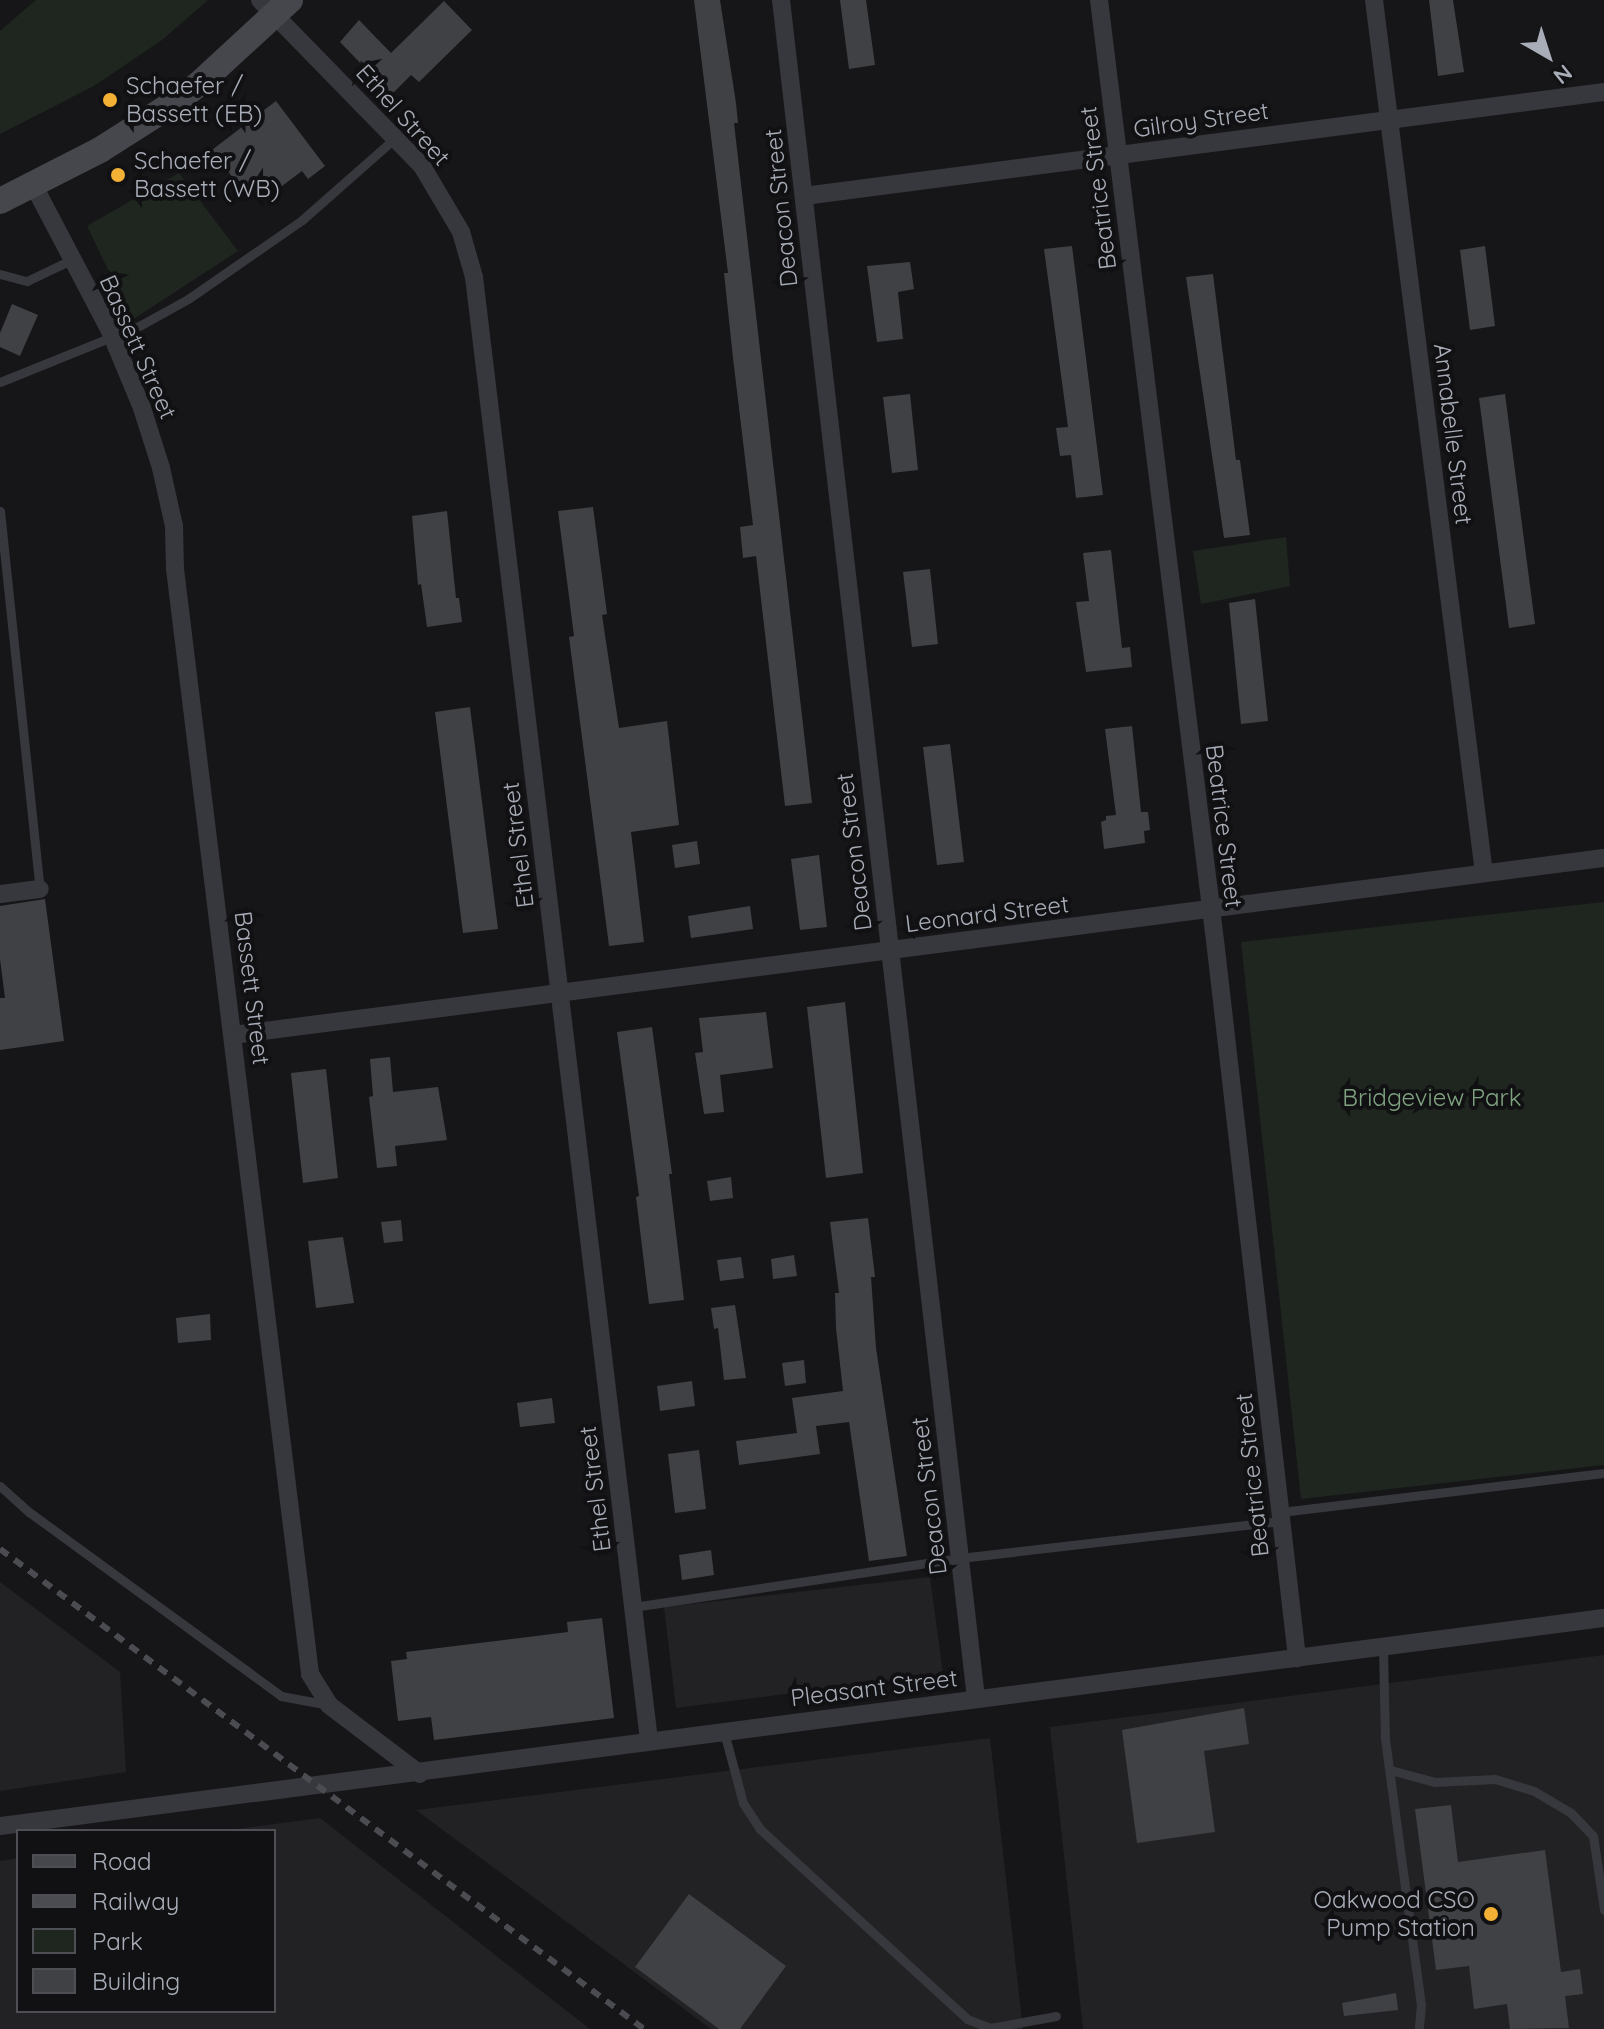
<!DOCTYPE html>
<html>
<head>
<meta charset="utf-8">
<style>
	body { margin:0 }
	#map { position:relative; width:1604px; height:2029px; overflow:hidden; background:#161618; font-family:Quicksand,sans-serif }
	div>[style] { position:absolute }
	.built>* { inset:0; background:#222225 }
	.green>* { inset:0; background:#1e261f }
	.building>* { inset:0; background:#404145 }
	.lane>* { height:9px; margin:-4.5px; padding:0 4.5px; transform-origin:4.5px; border-radius:4.5px; background:#37383d }
	.street>* { height:18px; margin:-9px; padding:0 9px; transform-origin:9px; border-radius:9px; background:#37383d }
	.secondary>* { height:26px; margin:-13px; padding:0 13px; transform-origin:13px; border-radius:13px; background:#45474d }
	.rail>* { height:6px; margin-top:-3px; transform-origin:0; background:repeating-linear-gradient(90deg,#4a4c52 0 10px,transparent 0 18px) }
	.dots>* { width:22px; height:22px; translate:-50% -50%; box-sizing:border-box; border:4px solid #111113; border-radius:50% }
	span { translate:-50% -50%; white-space:nowrap; text-align:center; line-height:1.15; -webkit-text-stroke:8px #111113; paint-order:stroke }
	.poi-label { font-size:24px; color:#a8adb8 }
	.left { translate:0 -50%; text-align:left }
	.right { translate:-100% -50%; text-align:right }
	.street-label { font-size:24px; color:#a8adb8 }
	.park-label { font-size:24px; color:#7fa381 }
	.legend { position:absolute; left:16px; top:1829px; width:260px; height:184px; box-sizing:border-box; background:#111113; border:2px solid #4d4f55; margin:0; padding:10px 14px; list-style:none; font-size:24px; color:#a8adb8 }
	.legend li { display:flex; align-items:center; gap:16px; height:40px }
	.legend b { width:40px; border:2px solid #4d4f55 }
	.north { position:absolute; left:1508px; top:16px; width:80px; height:80px; -webkit-text-stroke:6px #111113; paint-order:stroke; rotate:141deg; font-size:22px; font-weight:700; line-height:32px; text-align:center; color:#a8adb8 }
	.north::after { content:''; display:block; margin:auto; width:28px; height:36px; background:#a8adb8; clip-path:polygon(50% 0,100% 100%,50% 72%,0 100%) }
</style>
</head>
<body>
<div id="map">
	<div class="built">
		<i style="clip-path:polygon(930px 1577px,943px 1674px,676px 1708px,664px 1607px)"></i>
		<i style="clip-path:polygon(0 1582px,120px 1672px,126px 1772px,0 1791px)"></i>
		<i style="clip-path:polygon(1604px 1655px,1604px 2029px,1083px 2029px,1050px 1727px)"></i>
		<i style="clip-path:polygon(990px 1738px,1023px 2029px,711px 2029px,416px 1810px)"></i>
		<i style="clip-path:polygon(320px 1818px,590px 2029px,0 2029px,0 1861px,18px 1858px,18px 2011px,274px 2011px,274px 1831px,221px 1831px)"></i>
	</div>
	<div class="green">
		<i style="clip-path:polygon(36px 0,208px 0,162px 40px,94px 86px,0 134px,0 31px)"></i>
		<i style="clip-path:polygon(179px 173px,238px 251px,132px 320px,87px 226px)"></i>
		<i style="clip-path:polygon(1286px 537px,1290px 586px,1201px 604px,1193px 551px)"></i>
		<i style="clip-path:polygon(1604px 902px,1604px 1465px,1301px 1499px,1241px 942px)"></i>
	</div>
	<div class="building">
		<i style="clip-path:polygon(694px 0,720px 0,736px 103px,738px 123px,734px 123px,812px 803px,785px 806px,756px 556px,743px 558px,740px 527px,753px 525px,733px 358px,724px 273px,728px 273px)"></i>
		<i style="clip-path:polygon(840px 0,866px 0,875px 65px,849px 69px)"></i>
		<i style="clip-path:polygon(1429px 0,1453px 0,1464px 72px,1438px 76px)"></i>
		<i style="clip-path:polygon(444px 1px,472px 30px,419px 82px,411px 75px,391px 95px,340px 42px,359px 20px,391px 53px)"></i>
		<i style="clip-path:polygon(276px 101px,325px 166px,308px 179px,302px 171px,270px 195px,258px 179px,242px 190px,212px 150px)"></i>
		<i style="clip-path:polygon(1072px 246px,1103px 495px,1076px 498px,1071px 455px,1060px 456px,1056px 428px,1068px 427px,1044px 249px)"></i>
		<i style="clip-path:polygon(1485px 246px,1495px 326px,1470px 330px,1460px 250px)"></i>
		<i style="clip-path:polygon(910px 262px,914px 289px,898px 292px,903px 339px,877px 342px,867px 266px)"></i>
		<i style="clip-path:polygon(1213px 274px,1236px 460px,1240px 460px,1250px 535px,1224px 538px,1186px 277px)"></i>
		<i style="clip-path:polygon(12px 304px,38px 315px,20px 356px,0 347px,0 333px)"></i>
		<i style="clip-path:polygon(910px 394px,918px 470px,892px 473px,883px 397px)"></i>
		<i style="clip-path:polygon(1505px 394px,1535px 624px,1509px 628px,1479px 398px)"></i>
		<i style="clip-path:polygon(593px 507px,607px 614px,602px 615px,619px 728px,667px 721px,679px 825px,631px 832px,644px 942px,609px 946px,569px 637px,574px 636px,558px 511px)"></i>
		<i style="clip-path:polygon(447px 511px,456px 598px,459px 598px,462px 622px,427px 627px,421px 584px,418px 585px,412px 516px)"></i>
		<i style="clip-path:polygon(1111px 550px,1122px 648px,1130px 647px,1132px 667px,1086px 672px,1076px 602px,1089px 601px,1083px 553px)"></i>
		<i style="clip-path:polygon(930px 569px,938px 644px,912px 647px,903px 572px)"></i>
		<i style="clip-path:polygon(1255px 599px,1268px 721px,1241px 724px,1229px 603px)"></i>
		<i style="clip-path:polygon(470px 707px,498px 929px,463px 933px,435px 712px)"></i>
		<i style="clip-path:polygon(1132px 726px,1141px 812px,1148px 812px,1150px 830px,1144px 831px,1145px 843px,1104px 849px,1101px 822px,1106px 820px,1106px 816px,1116px 815px,1105px 729px)"></i>
		<i style="clip-path:polygon(950px 744px,964px 862px,937px 865px,923px 747px)"></i>
		<i style="clip-path:polygon(697px 841px,700px 864px,675px 868px,672px 845px)"></i>
		<i style="clip-path:polygon(819px 855px,827px 927px,800px 930px,791px 859px)"></i>
		<i style="clip-path:polygon(45px 899px,64px 1041px,0 1050px,0 998px,5px 998px,0 959px,0 906px)"></i>
		<i style="clip-path:polygon(750px 906px,753px 929px,691px 938px,688px 916px)"></i>
		<i style="clip-path:polygon(845px 1002px,863px 1173px,826px 1178px,807px 1007px)"></i>
		<i style="clip-path:polygon(766px 1012px,773px 1068px,720px 1075px,724px 1112px,704px 1114px,695px 1053px,703px 1052px,699px 1018px)"></i>
		<i style="clip-path:polygon(652px 1027px,672px 1174px,669px 1174px,684px 1300px,649px 1304px,636px 1197px,639px 1196px,617px 1032px)"></i>
		<i style="clip-path:polygon(390px 1057px,393px 1092px,438px 1087px,447px 1140px,395px 1146px,397px 1166px,377px 1168px,369px 1097px,373px 1096px,370px 1059px)"></i>
		<i style="clip-path:polygon(326px 1069px,338px 1178px,303px 1183px,291px 1073px)"></i>
		<i style="clip-path:polygon(731px 1177px,733px 1198px,710px 1201px,707px 1181px)"></i>
		<i style="clip-path:polygon(868px 1218px,875px 1277px,871px 1277px,876px 1348px,907px 1556px,869px 1561px,849px 1422px,816px 1426px,820px 1454px,739px 1465px,736px 1441px,797px 1433px,792px 1398px,843px 1391px,836px 1328px,835px 1293px,839px 1293px,830px 1222px)"></i>
		<i style="clip-path:polygon(401px 1220px,403px 1241px,384px 1243px,381px 1222px)"></i>
		<i style="clip-path:polygon(343px 1237px,354px 1303px,316px 1308px,308px 1241px)"></i>
		<i style="clip-path:polygon(794px 1255px,797px 1276px,773px 1279px,771px 1259px)"></i>
		<i style="clip-path:polygon(741px 1257px,744px 1278px,720px 1281px,717px 1260px)"></i>
		<i style="clip-path:polygon(735px 1305px,746px 1378px,724px 1380px,718px 1328px,714px 1329px,711px 1308px)"></i>
		<i style="clip-path:polygon(210px 1314px,211px 1340px,178px 1343px,176px 1318px)"></i>
		<i style="clip-path:polygon(804px 1360px,806px 1383px,785px 1386px,782px 1363px)"></i>
		<i style="clip-path:polygon(692px 1381px,695px 1406px,660px 1411px,657px 1386px)"></i>
		<i style="clip-path:polygon(552px 1398px,555px 1423px,520px 1427px,517px 1403px)"></i>
		<i style="clip-path:polygon(699px 1450px,706px 1509px,675px 1513px,668px 1454px)"></i>
		<i style="clip-path:polygon(711px 1550px,714px 1575px,682px 1580px,679px 1555px)"></i>
		<i style="clip-path:polygon(602px 1618px,614px 1718px,434px 1740px,431px 1717px,398px 1721px,391px 1661px,407px 1659px,406px 1652px,568px 1632px,567px 1622px)"></i>
		<i style="clip-path:polygon(1244px 1708px,1249px 1744px,1204px 1751px,1215px 1832px,1137px 1843px,1122px 1730px)"></i>
		<i style="clip-path:polygon(1451px 1805px,1458px 1862px,1545px 1850px,1561px 1972px,1580px 1969px,1583px 1994px,1565px 1996px,1569px 2028px,1510px 2029px,1507px 2004px,1474px 2009px,1469px 1966px,1436px 1970px,1415px 1809px)"></i>
		<i style="clip-path:polygon(689px 1894px,786px 1966px,740px 2029px,719px 2029px,635px 1967px)"></i>
		<i style="clip-path:polygon(1396px 1993px,1398px 2010px,1344px 2016px,1342px 2003px)"></i>
	</div>
	<div class="lane">
		<i style="left:0;top:274px;width:28px;rotate:15deg"></i>
		<i style="left:27px;top:281px;width:49px;rotate:-25.5deg"></i>
		<i style="left:0;top:382px;width:152px;rotate:-22deg"></i>
		<i style="left:141px;top:325px;width:54px;rotate:-29deg"></i>
		<i style="left:188px;top:299px;width:139px;rotate:-34.7deg"></i>
		<i style="left:302px;top:220px;width:125px;rotate:-41.4deg"></i>
		<i style="left:0;top:511px;width:380px;rotate:84deg"></i>
		<i style="left:0;top:1486px;width:39px;rotate:42deg"></i>
		<i style="left:29px;top:1512px;width:312px;rotate:36.1deg"></i>
		<i style="left:281px;top:1696px;width:49px;rotate:10.6deg"></i>
		<i style="left:1281px;top:1512px;width:325px;rotate:-6.9deg"></i>
		<i style="left:633px;top:1607px;width:331px;rotate:-8.5deg"></i>
		<i style="left:960px;top:1558px;width:324px;rotate:-6.6deg"></i>
		<i style="left:1383px;top:1647px;width:92px;rotate:88.8deg"></i>
		<i style="left:1385px;top:1739px;width:267px;rotate:82.3deg"></i>
		<i style="left:1421px;top:2004px;width:25px;rotate:95deg"></i>
		<i style="left:724px;top:1732px;width:73px;rotate:75deg"></i>
		<i style="left:743px;top:1803px;width:31px;rotate:57deg"></i>
		<i style="left:760px;top:1829px;width:281px;rotate:42.5deg"></i>
		<i style="left:967px;top:2019px;width:25px;rotate:21deg"></i>
		<i style="left:990px;top:2028px;width:67px;rotate:-10.3deg"></i>
		<i style="left:1390px;top:1770px;width:47px;rotate:14.9deg"></i>
		<i style="left:1435px;top:1782px;width:60px;rotate:-2.9deg"></i>
		<i style="left:1495px;top:1779px;width:41px;rotate:17.1deg"></i>
		<i style="left:1534px;top:1791px;width:43px;rotate:30.7deg"></i>
		<i style="left:1571px;top:1813px;width:32px;rotate:46deg"></i>
		<i style="left:1593px;top:1836px;width:75px;rotate:81.5deg"></i>
	</div>
	<div class="street">
		<i style="left:260px;top:0;width:232px;rotate:45.7deg"></i>
		<i style="left:422px;top:166px;width:77px;rotate:59.4deg"></i>
		<i style="left:461px;top:232px;width:47px;rotate:73.9deg"></i>
		<i style="left:474px;top:277px;width:1474px;rotate:83.18deg"></i>
		<i style="left:781px;top:0;width:1710px;rotate:83.45deg"></i>
		<i style="left:1099px;top:0;width:956px;rotate:82.97deg"></i>
		<i style="left:1216px;top:949px;width:714px;rotate:83.48deg"></i>
		<i style="left:1374px;top:0;width:880px;rotate:82.82deg"></i>
		<i style="left:34px;top:186px;width:164px;rotate:62.3deg"></i>
		<i style="left:110px;top:331px;width:83px;rotate:67.4deg"></i>
		<i style="left:142px;top:408px;width:63px;rotate:72.4deg"></i>
		<i style="left:161px;top:468px;width:59px;rotate:77.4deg"></i>
		<i style="left:174px;top:526px;width:43px;rotate:88.7deg"></i>
		<i style="left:175px;top:569px;width:1113px;rotate:83.03deg"></i>
		<i style="left:310px;top:1674px;width:36px;rotate:58deg"></i>
		<i style="left:329px;top:1705px;width:114px;rotate:37.2deg"></i>
		<i style="left:804px;top:196px;width:807px;rotate:-7.41deg"></i>
		<i style="left:0;top:894px;width:40px;rotate:-7.1deg"></i>
		<i style="left:233px;top:1035px;width:1382px;rotate:-7.36deg"></i>
		<i style="left:0;top:1826px;width:1617px;rotate:-7.39deg"></i>
	</div>
	<div class="secondary">
		<i style="left:0;top:201px;width:112px;rotate:-27deg"></i>
		<i style="left:100px;top:150px;width:75px;rotate:-32.4deg"></i>
		<i style="left:163px;top:110px;width:44px;rotate:-35.8deg"></i>
		<i style="left:199px;top:84px;width:124px;rotate:-42.7deg"></i>
	</div>
	<div class="rail">
		<i style="left:0;top:1549px;width:803px;rotate:36.7deg"></i>
	</div>
	<div class="dots">
		<i style="left:110px;top:100px;background:#f2b134"></i>
		<i style="left:118px;top:175px;background:#f2b134"></i>
		<i style="left:1491px;top:1914px;background:#f2b134"></i>
	</div>
	<div class="poi-label">
		<span class="left" style="left:126px;top:100px">Schaefer /<br>Bassett (EB)</span>
		<span class="left" style="left:134px;top:175px">Schaefer /<br>Bassett (WB)</span>
		<span class="right" style="left:1475px;top:1914px">Oakwood CSO<br>Pump Station</span>
	</div>
	<div class="street-label">
		<span style="left:403px;top:115px;rotate:48deg">Ethel Street</span>
		<span style="left:1201px;top:120px;rotate:-8deg">Gilroy Street</span>
		<span style="left:1098px;top:188px;rotate:-97deg">Beatrice Street</span>
		<span style="left:781px;top:208px;rotate:-96deg">Deacon Street</span>
		<span style="left:138px;top:347px;rotate:66deg">Bassett Street</span>
		<span style="left:1453px;top:434px;rotate:83deg">Annabelle Street</span>
		<span style="left:1224px;top:826px;rotate:83deg">Beatrice Street</span>
		<span style="left:518px;top:845px;rotate:-97deg">Ethel Street</span>
		<span style="left:854px;top:852px;rotate:-97deg">Deacon Street</span>
		<span style="left:987px;top:914px;rotate:-7deg">Leonard Street</span>
		<span style="left:252px;top:988px;rotate:83deg">Bassett Street</span>
		<span style="left:1252px;top:1475px;rotate:-96deg">Beatrice Street</span>
		<span style="left:595px;top:1489px;rotate:-97deg">Ethel Street</span>
		<span style="left:929px;top:1496px;rotate:-97deg">Deacon Street</span>
		<span style="left:874px;top:1688px;rotate:-7deg">Pleasant Street</span>
	</div>
	<div class="park-label">
		<span style="left:1432px;top:1098px">Bridgeview Park</span>
	</div>
	<ul class="legend">
	<li><b style="height:10px;background:#45474d"></b>Road</li>
	<li><b style="height:10px;background:#4a4c52"></b>Railway</li>
	<li><b style="height:22px;background:#1e261f"></b>Park</li>
	<li><b style="height:22px;background:#404145"></b>Building</li>
	</ul>
	<div class="north">N</div>
</div>
</body>
</html>
